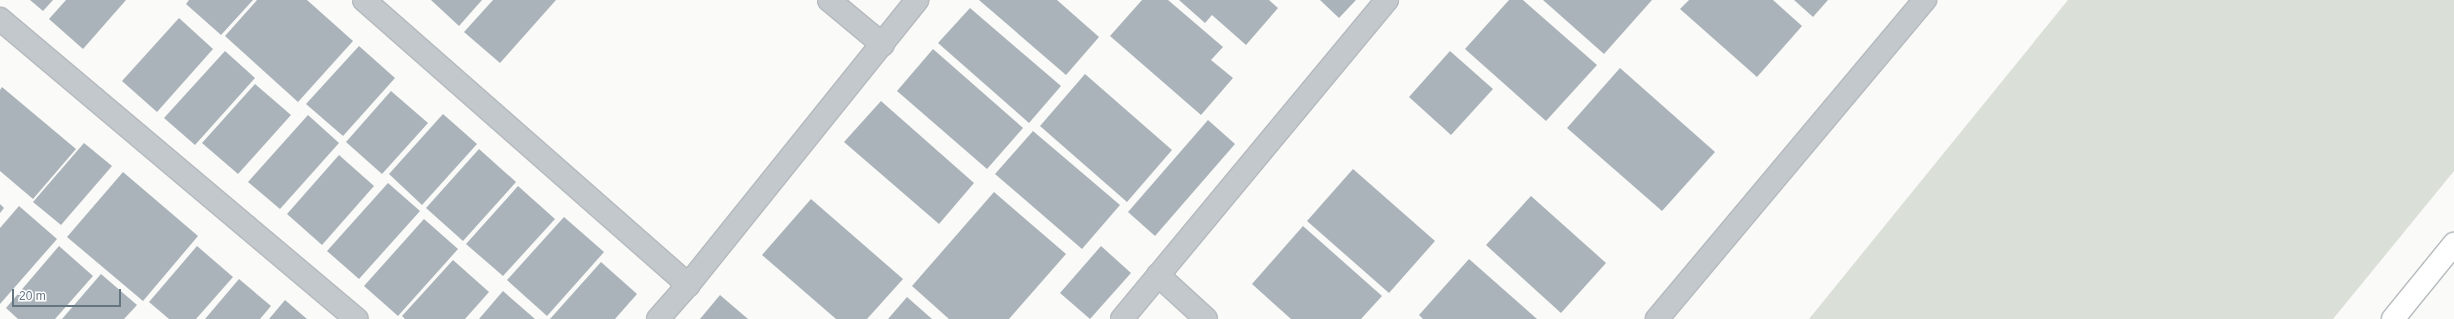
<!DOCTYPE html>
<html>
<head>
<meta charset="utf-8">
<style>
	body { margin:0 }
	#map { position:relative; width:2454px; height:319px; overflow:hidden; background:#fafaf8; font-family:Helvetica,sans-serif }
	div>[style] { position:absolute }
	.green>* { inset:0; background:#dadfd7 }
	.building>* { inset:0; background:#aab3b9 }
	.roads { filter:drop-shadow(1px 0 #b5babe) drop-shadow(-1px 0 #b5babe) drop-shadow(0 1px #b5babe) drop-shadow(0 -1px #b5babe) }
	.minor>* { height:22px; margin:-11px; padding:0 11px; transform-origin:11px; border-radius:11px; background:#c3c8cc }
	.major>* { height:22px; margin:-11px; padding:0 11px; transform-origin:11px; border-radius:11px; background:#fff }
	span { translate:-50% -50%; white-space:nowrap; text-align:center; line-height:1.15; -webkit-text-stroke:4px #fff; paint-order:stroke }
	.scale { position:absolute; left:12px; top:289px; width:109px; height:18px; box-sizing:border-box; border:2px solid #657683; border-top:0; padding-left:5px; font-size:12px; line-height:14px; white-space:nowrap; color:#657683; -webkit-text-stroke:3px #fff; paint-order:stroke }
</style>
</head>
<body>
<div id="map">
	<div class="green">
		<i style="clip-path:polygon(2068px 0,2454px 0,2454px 171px,2333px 319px,1809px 319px)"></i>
	</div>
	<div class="building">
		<i style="clip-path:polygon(30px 0,53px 0,43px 11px)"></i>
		<i style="clip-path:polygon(66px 0,126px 0,83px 49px,49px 19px)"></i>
		<i style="clip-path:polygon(189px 0,253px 0,221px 35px,186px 4px)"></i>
		<i style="clip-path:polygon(257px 0,307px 0,353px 41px,298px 102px,225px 36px)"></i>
		<i style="clip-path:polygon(431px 0,482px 0,459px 26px)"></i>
		<i style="clip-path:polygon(493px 0,556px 0,500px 63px,464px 32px)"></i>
		<i style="clip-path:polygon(979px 0,1057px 0,1099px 37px,1066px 75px)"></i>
		<i style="clip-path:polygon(1142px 0,1168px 0,1223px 47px,1211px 60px,1233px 78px,1201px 115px,1110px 36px)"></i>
		<i style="clip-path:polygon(1179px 0,1269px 0,1278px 8px,1246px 45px,1212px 15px,1205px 23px)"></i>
		<i style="clip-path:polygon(1320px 0,1356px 0,1339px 18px)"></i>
		<i style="clip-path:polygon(1509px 0,1523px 0,1597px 65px,1546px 121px,1465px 49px)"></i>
		<i style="clip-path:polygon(1543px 0,1652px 0,1604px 54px)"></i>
		<i style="clip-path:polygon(1689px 0,1773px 0,1802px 26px,1757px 77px,1680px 9px)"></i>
		<i style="clip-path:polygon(1794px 0,1828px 0,1813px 17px)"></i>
		<i style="clip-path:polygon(970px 8px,1061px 86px,1029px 123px,938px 43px)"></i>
		<i style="clip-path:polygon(179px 18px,213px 49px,157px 112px,122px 81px)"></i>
		<i style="clip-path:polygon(359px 46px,395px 78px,343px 136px,306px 104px)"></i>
		<i style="clip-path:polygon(933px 49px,1023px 128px,987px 169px,897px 91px)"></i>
		<i style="clip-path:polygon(225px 51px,255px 78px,195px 145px,164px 118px)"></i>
		<i style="clip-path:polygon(1450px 51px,1493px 89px,1451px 135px,1409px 97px)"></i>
		<i style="clip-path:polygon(1620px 68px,1715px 152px,1662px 211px,1567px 128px)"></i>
		<i style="clip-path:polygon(1085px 74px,1172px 150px,1127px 202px,1040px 126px)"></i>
		<i style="clip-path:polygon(255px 84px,291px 115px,238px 174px,202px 143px)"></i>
		<i style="clip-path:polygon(2px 87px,76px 149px,33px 199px,0 171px,0 90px)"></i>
		<i style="clip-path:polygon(391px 91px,428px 123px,382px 174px,346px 142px)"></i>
		<i style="clip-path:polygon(881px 101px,974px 183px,939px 224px,844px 142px)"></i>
		<i style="clip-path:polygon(443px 114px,477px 144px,422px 205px,389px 174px)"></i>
		<i style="clip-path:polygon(308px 115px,339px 143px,280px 209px,248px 182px)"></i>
		<i style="clip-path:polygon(1208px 120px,1235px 144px,1155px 236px,1128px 212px)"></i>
		<i style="clip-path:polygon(1033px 131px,1120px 205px,1082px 249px,995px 174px)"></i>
		<i style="clip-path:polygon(84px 143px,112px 166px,61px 225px,33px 202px)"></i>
		<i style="clip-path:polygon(479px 149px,516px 182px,463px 241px,426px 208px)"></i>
		<i style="clip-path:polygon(339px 155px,374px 186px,322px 245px,287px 214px)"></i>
		<i style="clip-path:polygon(1353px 169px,1435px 241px,1389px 293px,1307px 221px)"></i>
		<i style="clip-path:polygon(123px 172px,198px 236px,143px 301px,67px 237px)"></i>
		<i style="clip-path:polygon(388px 183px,420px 211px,359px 279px,327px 251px)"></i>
		<i style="clip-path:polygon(518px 186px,555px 219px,503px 276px,466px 244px)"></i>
		<i style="clip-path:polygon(994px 192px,1066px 254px,1009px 319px,949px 319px,912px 286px)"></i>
		<i style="clip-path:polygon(1531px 196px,1606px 263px,1561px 313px,1486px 245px)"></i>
		<i style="clip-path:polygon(811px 199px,903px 279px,867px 319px,836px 319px,762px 255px)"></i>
		<i style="clip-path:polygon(0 204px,4px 208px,0 213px)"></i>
		<i style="clip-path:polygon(19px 206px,57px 239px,0 304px,0 228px)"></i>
		<i style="clip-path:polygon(564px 217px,604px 252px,547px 316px,507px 280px)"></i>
		<i style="clip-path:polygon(424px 219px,458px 249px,398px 316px,364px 286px)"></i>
		<i style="clip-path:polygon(1303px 226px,1382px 296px,1361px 319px,1291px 319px,1252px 284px)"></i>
		<i style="clip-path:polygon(59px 246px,93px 276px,55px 319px,18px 319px,6px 308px)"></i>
		<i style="clip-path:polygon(197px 246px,233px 277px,196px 319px,169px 319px,149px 302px)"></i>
		<i style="clip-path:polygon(1101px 246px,1131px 273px,1090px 319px,1060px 293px)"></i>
		<i style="clip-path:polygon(1469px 259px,1537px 319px,1423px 319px,1419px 315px)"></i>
		<i style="clip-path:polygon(453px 260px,489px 292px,465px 319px,405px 319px,402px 316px)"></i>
		<i style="clip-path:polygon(601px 262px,637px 294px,615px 319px,550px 319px)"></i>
		<i style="clip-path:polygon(101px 274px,137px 305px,124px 319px,62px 319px)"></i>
		<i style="clip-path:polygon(239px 279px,271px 306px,260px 319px,205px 319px)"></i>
		<i style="clip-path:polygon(503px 291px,535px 319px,479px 319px)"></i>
		<i style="clip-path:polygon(720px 295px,748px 319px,700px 319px)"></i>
		<i style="clip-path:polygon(907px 297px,932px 319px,888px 319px)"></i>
		<i style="clip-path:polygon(285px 300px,307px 319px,269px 319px)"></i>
	</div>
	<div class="roads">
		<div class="minor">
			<i style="left:364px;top:0;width:432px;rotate:41.3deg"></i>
			<i style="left:829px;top:0;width:70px;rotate:39.8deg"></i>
			<i style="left:0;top:19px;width:466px;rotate:40.1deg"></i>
			<i style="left:1158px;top:275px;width:65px;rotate:42.5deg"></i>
			<i style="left:658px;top:319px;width:45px;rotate:-48.6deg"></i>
			<i style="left:688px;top:285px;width:366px;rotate:-51.2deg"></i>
			<i style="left:1122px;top:319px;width:415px;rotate:-50.3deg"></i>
			<i style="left:1657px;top:319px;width:417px;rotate:-50deg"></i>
		</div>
		<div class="major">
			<i style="left:2393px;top:319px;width:97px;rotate:-50.9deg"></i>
		</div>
	</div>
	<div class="scale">20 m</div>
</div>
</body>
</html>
